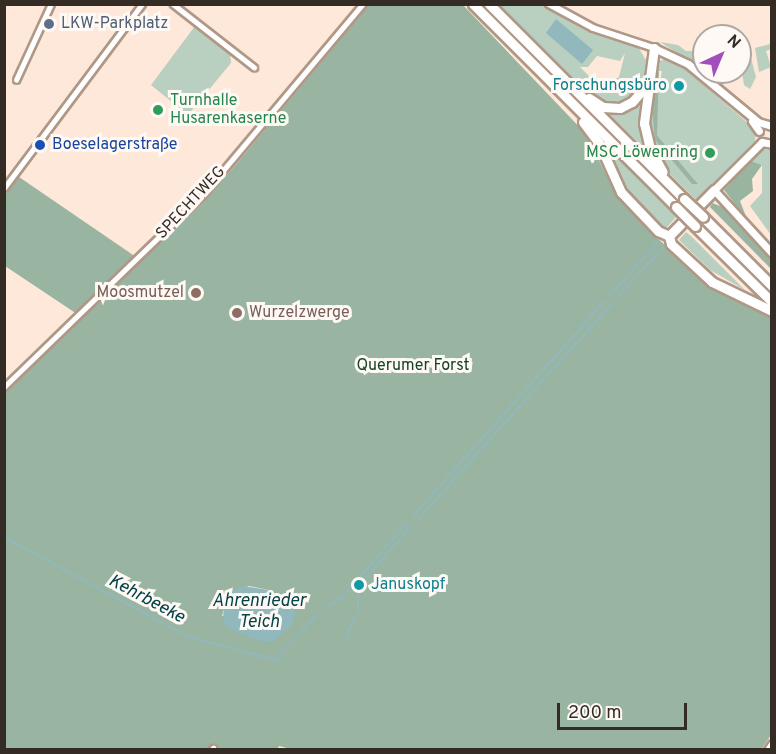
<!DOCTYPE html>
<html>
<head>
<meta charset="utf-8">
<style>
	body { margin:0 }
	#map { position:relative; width:776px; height:754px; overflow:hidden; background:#fde8da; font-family:Overpass,sans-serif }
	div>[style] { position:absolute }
	.green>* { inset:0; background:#b9cfbf }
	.forest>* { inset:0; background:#99b5a1 }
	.water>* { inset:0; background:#91b8bd }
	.stream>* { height:1.5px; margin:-0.75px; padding:0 0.75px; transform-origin:0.75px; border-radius:0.75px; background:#91b8bd }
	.roads { filter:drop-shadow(2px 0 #b09887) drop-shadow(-2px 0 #b09887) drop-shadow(0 2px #b09887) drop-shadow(0 -2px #b09887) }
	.minor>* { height:4.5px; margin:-2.25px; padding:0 2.25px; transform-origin:2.25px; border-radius:2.25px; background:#fff }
	.tertiary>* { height:6px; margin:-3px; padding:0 3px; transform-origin:3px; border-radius:3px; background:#fff }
	.secondary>* { height:7px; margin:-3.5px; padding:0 3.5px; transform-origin:3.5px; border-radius:3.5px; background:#fff }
	.motorway>* { height:9px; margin:-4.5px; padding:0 4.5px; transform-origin:4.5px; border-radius:4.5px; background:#fff }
	.bridges { filter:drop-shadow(2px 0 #b09887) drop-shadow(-2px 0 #b09887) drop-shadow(0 2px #b09887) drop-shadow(0 -2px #b09887) }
	.motorway-bridge>* { height:9px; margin:-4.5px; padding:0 4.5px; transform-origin:4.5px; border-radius:4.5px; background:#fff }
	.dots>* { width:16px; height:16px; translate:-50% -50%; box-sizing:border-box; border:3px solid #fef9f5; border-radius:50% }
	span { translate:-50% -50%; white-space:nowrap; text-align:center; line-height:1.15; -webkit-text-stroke:6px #fef9f5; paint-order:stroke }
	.service-label { font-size:16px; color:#4e5e75 }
	.left { translate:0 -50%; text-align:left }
	.culture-label { font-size:16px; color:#0d838f }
	.right { translate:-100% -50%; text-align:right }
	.leisure-label { font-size:16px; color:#27864d }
	.transit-label { font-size:16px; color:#164399 }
	.street-label { font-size:16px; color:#352b25 }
	.education-label { font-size:16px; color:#785e54 }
	.park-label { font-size:16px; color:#124326 }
	.water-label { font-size:18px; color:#044349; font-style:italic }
	.frame { position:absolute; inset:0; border:6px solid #352b25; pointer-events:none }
	.north { position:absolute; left:692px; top:24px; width:60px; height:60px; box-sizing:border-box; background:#fef9f5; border:2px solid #aea7a2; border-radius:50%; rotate:44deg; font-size:16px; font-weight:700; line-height:24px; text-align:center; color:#352b25 }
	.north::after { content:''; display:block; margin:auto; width:21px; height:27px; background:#a24ebc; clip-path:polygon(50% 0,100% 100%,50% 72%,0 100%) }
	.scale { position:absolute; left:557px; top:703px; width:130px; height:27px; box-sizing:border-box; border:3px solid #352b25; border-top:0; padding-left:8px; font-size:18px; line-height:21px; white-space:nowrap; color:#352b25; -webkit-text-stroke:4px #fef9f5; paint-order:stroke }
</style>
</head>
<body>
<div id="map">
	<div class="green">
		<i style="clip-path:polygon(evenodd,500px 5px,542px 5px,587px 31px,639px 48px,645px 59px,657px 62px,667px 58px,678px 63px,756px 130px,755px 141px,696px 200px,500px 5px,625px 53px,619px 77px,600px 87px,580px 67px,588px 67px,597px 56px,620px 61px,625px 53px,500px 5px,657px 71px,662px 71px,656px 107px,657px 135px,698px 184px,655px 140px,657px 71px)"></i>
		<i style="clip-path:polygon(195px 26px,230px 53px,231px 63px,188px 115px,151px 85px)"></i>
		<i style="clip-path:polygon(660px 42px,678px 45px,686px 51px,704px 51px,704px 70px)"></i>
		<i style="clip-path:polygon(770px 44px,771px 49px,766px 51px,771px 67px,759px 72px,755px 48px)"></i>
		<i style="clip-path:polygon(748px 47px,756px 77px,750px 89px,744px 85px,740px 59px,740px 54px,749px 52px)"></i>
		<i style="clip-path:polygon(600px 140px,676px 217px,663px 232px,623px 187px)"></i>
		<i style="clip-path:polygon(763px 149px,772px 150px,771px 235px,750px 206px,762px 193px,762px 165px,751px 161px)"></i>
		<i style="clip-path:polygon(686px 232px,691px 236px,745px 290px,710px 270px,679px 240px)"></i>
	</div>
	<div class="forest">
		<i style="clip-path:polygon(evenodd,369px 5px,463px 5px,586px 134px,614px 191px,641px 223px,704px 281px,771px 318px,771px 735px,761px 750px,295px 750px,279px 746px,277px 750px,5px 749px,4px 392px,228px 174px,369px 5px,249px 586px,269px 590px,295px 612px,222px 616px,228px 594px,249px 586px)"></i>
		<i style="clip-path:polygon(659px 69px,657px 135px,698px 184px,692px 184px,655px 140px,651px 99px)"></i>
		<i style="clip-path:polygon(751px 161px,762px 165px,752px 179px,753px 191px,740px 201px,747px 219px,724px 190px)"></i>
		<i style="clip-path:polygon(19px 177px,136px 257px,77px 314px,5px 266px,4px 196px)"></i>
		<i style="clip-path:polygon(712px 203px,723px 207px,771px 258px,771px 269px,710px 207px)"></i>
	</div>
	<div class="water">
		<i style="clip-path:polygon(556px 19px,593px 50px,582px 64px,546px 33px)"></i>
		<i style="clip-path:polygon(242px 586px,269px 590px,296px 612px,291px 626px,273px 641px,261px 641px,227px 628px,223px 621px,224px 603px,228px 594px)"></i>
	</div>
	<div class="stream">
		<i style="left:610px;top:295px;width:70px;rotate:-47.9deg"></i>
		<i style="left:617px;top:298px;width:68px;rotate:-47.4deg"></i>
		<i style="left:413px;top:516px;width:287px;rotate:-48.3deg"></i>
		<i style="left:418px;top:520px;width:290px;rotate:-48.1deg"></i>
		<i style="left:4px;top:537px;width:210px;rotate:28.4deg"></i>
		<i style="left:189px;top:637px;width:98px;rotate:14.7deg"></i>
		<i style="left:366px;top:578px;width:68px;rotate:-48.6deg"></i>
		<i style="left:325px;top:607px;width:19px;rotate:-28deg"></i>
		<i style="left:342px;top:598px;width:99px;rotate:-49.1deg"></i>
		<i style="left:358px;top:612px;width:17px;rotate:-90deg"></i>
		<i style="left:358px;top:595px;width:15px;rotate:-53deg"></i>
		<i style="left:350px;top:642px;width:8px;rotate:-120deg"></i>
		<i style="left:346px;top:635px;width:20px;rotate:-63deg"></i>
		<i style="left:274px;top:660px;width:62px;rotate:-46.3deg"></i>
	</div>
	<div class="roads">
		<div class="minor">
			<i style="left:173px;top:4px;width:103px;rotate:37.9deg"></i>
			<i style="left:16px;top:80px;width:84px;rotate:-65.3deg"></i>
			<i style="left:4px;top:188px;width:230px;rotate:-53.1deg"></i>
			<i style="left:4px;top:387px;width:280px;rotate:-44.1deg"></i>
			<i style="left:205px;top:192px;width:246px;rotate:-50deg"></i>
			<i style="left:211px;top:750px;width:3px;rotate:-45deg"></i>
		</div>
		<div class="tertiary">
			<i style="left:549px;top:4px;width:50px;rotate:28.6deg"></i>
			<i style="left:593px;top:28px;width:64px;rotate:18.2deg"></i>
		</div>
		<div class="secondary">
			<i style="left:654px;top:48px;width:38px;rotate:25deg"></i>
			<i style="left:688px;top:64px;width:91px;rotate:39.6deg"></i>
			<i style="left:758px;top:122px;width:15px;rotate:16deg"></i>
			<i style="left:752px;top:121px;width:12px;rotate:55deg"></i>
			<i style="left:762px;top:142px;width:68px;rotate:135deg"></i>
			<i style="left:714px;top:190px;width:86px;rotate:47.4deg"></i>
			<i style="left:762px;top:142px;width:10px;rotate:11deg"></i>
			<i style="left:768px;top:750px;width:7px;rotate:-56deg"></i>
		</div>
		<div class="motorway">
			<i style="left:473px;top:4px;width:287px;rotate:45deg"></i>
			<i style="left:489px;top:4px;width:276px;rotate:45deg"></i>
			<i style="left:654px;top:48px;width:76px;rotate:97.6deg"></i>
			<i style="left:644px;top:123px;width:27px;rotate:77deg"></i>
			<i style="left:650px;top:149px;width:26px;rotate:61deg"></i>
			<i style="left:589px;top:98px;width:17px;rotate:33deg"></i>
			<i style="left:603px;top:107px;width:17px;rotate:3deg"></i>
			<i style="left:620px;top:108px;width:13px;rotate:-27deg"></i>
			<i style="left:632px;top:102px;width:20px;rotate:-49deg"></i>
			<i style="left:583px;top:122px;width:26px;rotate:53deg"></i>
			<i style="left:599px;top:143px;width:54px;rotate:65.8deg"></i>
			<i style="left:621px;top:192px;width:54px;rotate:46.5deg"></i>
			<i style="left:658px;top:231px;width:12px;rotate:24deg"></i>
			<i style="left:703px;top:217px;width:98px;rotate:45deg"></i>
			<i style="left:695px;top:226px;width:108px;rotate:44.6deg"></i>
			<i style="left:669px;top:236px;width:8px;rotate:76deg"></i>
			<i style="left:671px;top:244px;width:56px;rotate:42.8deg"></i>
			<i style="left:712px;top:282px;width:67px;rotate:25.8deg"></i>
			<i style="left:669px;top:236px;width:64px;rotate:-45.6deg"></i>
		</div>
	</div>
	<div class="bridges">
		<div class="motorway-bridge">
			<i style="left:684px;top:199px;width:26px;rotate:43deg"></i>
			<i style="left:676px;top:207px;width:27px;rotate:45deg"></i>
		</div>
	</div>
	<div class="dots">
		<i style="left:49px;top:24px;background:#5c6f8a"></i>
		<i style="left:679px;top:86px;background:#0f9aa8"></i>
		<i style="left:158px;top:110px;background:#2e9e5b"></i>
		<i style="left:40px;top:145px;background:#1a4fb4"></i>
		<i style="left:710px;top:153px;background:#2e9e5b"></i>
		<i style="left:196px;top:293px;background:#8d6e63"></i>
		<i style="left:237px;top:313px;background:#8d6e63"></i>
		<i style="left:359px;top:585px;background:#0f9aa8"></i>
	</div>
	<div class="service-label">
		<span class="left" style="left:61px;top:24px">LKW-Parkplatz</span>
	</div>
	<div class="culture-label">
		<span class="right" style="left:667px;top:86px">Forschungsbüro</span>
		<span class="left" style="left:371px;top:585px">Januskopf</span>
	</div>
	<div class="leisure-label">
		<span class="left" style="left:170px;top:110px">Turnhalle<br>Husarenkaserne</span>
		<span class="right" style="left:698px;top:153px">MSC Löwenring</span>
	</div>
	<div class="transit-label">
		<span class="left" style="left:52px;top:145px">Boeselagerstraße</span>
	</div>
	<div class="street-label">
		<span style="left:191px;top:203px;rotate:-47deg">SPECHTWEG</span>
	</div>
	<div class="education-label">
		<span class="right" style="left:184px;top:293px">Moosmutzel</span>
		<span class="left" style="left:249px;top:313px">Wurzelzwerge</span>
	</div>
	<div class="park-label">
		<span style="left:413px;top:366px">Querumer Forst</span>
	</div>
	<div class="water-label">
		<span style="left:146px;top:600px;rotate:28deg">Kehrbeeke</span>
		<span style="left:259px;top:613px">Ahrenrieder<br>Teich</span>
	</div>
	<div class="frame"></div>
	<div class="north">N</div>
	<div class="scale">200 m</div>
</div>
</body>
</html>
